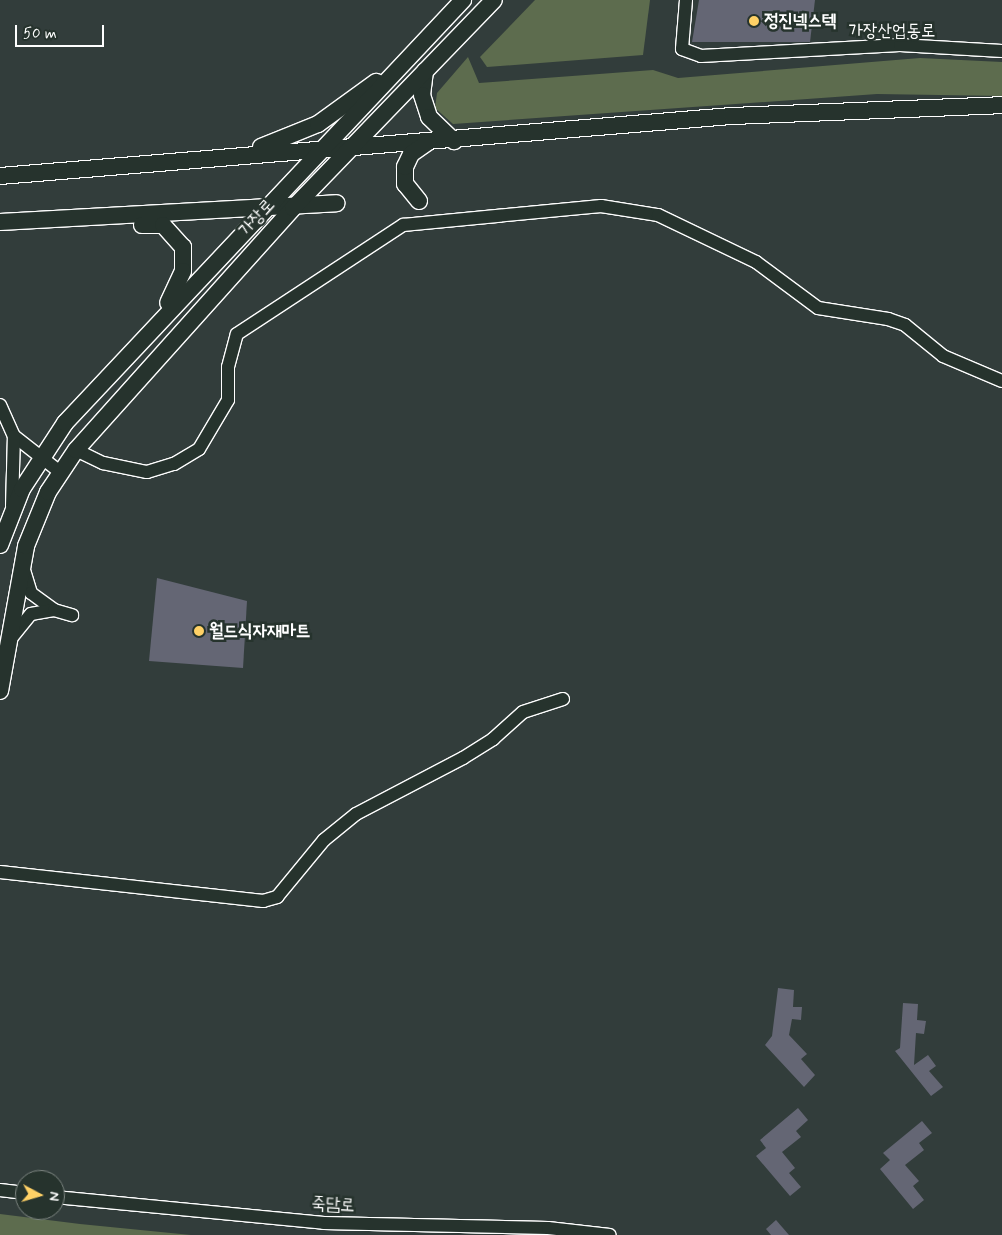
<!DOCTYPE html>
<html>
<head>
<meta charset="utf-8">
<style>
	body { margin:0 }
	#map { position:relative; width:1002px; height:1235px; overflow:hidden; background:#323d3b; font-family:Mynerve,"Poor Story",sans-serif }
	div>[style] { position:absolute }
	.green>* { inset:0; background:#5d6c4e }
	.building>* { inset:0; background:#646674 }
	.roads { filter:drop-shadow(1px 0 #fff) drop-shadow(-1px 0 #fff) drop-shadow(0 1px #fff) drop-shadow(0 -1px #fff) }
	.minor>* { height:12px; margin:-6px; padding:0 6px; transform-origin:6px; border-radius:6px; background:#26332d }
	.major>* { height:16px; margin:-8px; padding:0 8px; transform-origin:8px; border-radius:8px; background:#26332d }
	.dots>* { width:14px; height:14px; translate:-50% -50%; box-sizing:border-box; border:2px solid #26332d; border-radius:50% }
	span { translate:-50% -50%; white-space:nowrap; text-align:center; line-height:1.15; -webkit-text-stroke:5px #26332d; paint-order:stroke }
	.poi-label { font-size:18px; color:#fff; font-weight:700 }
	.left { translate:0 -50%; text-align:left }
	.street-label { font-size:18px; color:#fff }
	.north { position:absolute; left:15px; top:1170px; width:50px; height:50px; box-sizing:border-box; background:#26332d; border:1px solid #7d8581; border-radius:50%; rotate:96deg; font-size:14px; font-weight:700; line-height:20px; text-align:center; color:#fff }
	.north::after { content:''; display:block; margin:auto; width:18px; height:22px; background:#ffd166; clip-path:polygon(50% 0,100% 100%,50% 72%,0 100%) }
	.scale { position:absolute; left:15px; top:25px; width:89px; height:22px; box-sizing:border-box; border:2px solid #fff; border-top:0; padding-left:6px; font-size:15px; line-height:18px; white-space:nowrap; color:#fff; -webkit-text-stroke:4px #26332d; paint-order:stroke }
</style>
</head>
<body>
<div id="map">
	<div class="green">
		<i style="clip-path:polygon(535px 0,650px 0,643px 55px,487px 67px,480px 57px)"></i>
		<i style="clip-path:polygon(468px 57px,479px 83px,653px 70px,678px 78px,920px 58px,1002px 62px,1002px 96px,877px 94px,453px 124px,435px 108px,437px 93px)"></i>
		<i style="clip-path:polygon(0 1214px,80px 1224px,191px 1235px,0 1235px)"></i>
	</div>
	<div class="building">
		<i style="clip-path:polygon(699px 0,815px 0,810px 42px,692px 42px)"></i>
		<i style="clip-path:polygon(157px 578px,247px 601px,243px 668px,149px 661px)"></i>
		<i style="clip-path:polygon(778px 988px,794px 990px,793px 1007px,802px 1007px,801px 1020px,792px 1019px,789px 1035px,807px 1054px,801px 1059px,815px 1075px,804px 1087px,765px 1045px,772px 1036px)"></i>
		<i style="clip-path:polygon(903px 1003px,918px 1004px,917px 1020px,926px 1021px,924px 1034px,916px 1033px,914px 1065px,928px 1055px,936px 1066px,929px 1071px,943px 1087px,931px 1096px,895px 1051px,900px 1048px)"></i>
		<i style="clip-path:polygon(798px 1108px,808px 1120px,796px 1131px,801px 1137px,782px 1152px,795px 1168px,789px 1173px,801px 1187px,790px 1196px,756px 1156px,766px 1148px,760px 1140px)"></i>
		<i style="clip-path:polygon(922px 1121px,932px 1133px,919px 1143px,924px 1150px,905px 1165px,919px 1181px,913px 1186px,924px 1200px,913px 1209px,880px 1169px,890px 1160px,883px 1153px)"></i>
		<i style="clip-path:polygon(776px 1220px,789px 1235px,771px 1235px,766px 1229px)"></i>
	</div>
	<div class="roads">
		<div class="minor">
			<i style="left:686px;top:0;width:49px;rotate:94.7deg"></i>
			<i style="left:682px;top:49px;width:20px;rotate:20deg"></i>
			<i style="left:701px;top:56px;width:199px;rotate:-3.2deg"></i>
			<i style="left:900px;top:45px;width:102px;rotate:3.4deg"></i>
			<i style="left:0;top:405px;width:34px;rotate:66deg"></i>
			<i style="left:14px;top:436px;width:58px;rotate:38deg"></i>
			<i style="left:76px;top:450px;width:30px;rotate:26deg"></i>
			<i style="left:103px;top:463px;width:45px;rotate:11.6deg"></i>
			<i style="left:147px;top:472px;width:28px;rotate:-17deg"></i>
			<i style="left:174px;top:464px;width:29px;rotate:-31deg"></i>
			<i style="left:199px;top:449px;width:57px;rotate:-59.4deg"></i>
			<i style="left:228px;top:400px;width:33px;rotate:-90deg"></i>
			<i style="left:228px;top:367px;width:34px;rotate:-75deg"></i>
			<i style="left:237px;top:334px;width:199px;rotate:-33.3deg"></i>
			<i style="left:403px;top:225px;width:199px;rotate:-5.5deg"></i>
			<i style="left:601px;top:206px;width:58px;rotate:9deg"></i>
			<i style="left:658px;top:215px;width:109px;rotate:25.6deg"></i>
			<i style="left:756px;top:262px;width:77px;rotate:36.6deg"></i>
			<i style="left:818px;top:308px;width:71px;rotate:8.9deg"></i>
			<i style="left:888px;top:319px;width:18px;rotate:19deg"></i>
			<i style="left:905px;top:325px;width:49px;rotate:39.2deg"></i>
			<i style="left:943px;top:356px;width:64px;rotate:23deg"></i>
			<i style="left:12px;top:506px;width:70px;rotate:-88.4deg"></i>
			<i style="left:24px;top:570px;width:24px;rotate:73deg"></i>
			<i style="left:31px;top:593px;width:29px;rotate:36deg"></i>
			<i style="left:13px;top:636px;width:28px;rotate:-51deg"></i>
			<i style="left:31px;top:614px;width:23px;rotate:-10deg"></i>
			<i style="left:54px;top:610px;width:19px;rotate:16deg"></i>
			<i style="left:0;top:872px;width:265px;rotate:6.3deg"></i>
			<i style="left:263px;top:901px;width:15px;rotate:-16deg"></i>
			<i style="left:277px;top:897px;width:74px;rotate:-50.5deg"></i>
			<i style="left:324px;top:840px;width:41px;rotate:-39.1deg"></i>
			<i style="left:356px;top:814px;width:121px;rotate:-27.6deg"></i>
			<i style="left:463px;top:758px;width:36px;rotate:-32deg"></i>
			<i style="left:493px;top:739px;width:40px;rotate:-42deg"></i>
			<i style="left:523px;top:712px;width:42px;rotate:-18deg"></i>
			<i style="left:0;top:1190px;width:25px;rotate:7deg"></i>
			<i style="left:55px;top:1197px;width:270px;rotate:5.5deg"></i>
			<i style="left:324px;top:1223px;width:224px;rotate:1.3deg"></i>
			<i style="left:548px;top:1228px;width:62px;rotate:6.4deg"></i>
		</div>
		<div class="major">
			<i style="left:425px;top:71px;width:24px;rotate:97deg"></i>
			<i style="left:422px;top:95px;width:23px;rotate:72deg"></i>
			<i style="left:429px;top:117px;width:35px;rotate:44deg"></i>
			<i style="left:261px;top:147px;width:61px;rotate:-22deg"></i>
			<i style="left:318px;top:124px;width:72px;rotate:-35.9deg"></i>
			<i style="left:0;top:176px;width:734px;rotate:-4.69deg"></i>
			<i style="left:732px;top:116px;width:270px;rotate:-2.3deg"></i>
			<i style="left:419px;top:201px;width:22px;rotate:-129deg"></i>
			<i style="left:405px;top:184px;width:17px;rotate:-90deg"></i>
			<i style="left:405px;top:167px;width:14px;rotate:-65deg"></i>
			<i style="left:411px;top:154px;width:21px;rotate:-35deg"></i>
			<i style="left:0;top:222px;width:337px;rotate:-3.2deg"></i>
			<i style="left:142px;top:225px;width:21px"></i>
			<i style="left:163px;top:225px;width:30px;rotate:48deg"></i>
			<i style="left:183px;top:247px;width:24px;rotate:90deg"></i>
			<i style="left:183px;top:271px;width:35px;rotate:115deg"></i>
			<i style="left:0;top:545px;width:60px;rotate:-68.6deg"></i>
			<i style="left:22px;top:489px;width:79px;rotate:-56.9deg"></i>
			<i style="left:65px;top:423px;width:581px;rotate:-46.74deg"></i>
			<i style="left:0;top:691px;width:147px;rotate:-79.8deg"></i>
			<i style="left:26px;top:546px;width:58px;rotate:-67.8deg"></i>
			<i style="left:48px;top:492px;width:50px;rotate:-56.3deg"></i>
			<i style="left:76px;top:450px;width:325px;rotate:-48.1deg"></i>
			<i style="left:293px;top:208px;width:289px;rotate:-46deg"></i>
		</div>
	</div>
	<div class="dots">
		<i style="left:754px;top:21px;background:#ffd166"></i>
		<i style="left:199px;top:631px;background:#ffd166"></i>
	</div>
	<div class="poi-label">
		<span class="left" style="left:764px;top:21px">정진넥스텍</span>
		<span class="left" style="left:209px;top:631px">월드식자재마트</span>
	</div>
	<div class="street-label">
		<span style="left:892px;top:31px">가장산업동로</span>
		<span style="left:257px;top:218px;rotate:-48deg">가장로</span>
		<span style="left:333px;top:1205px;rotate:3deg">죽담로</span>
	</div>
	<div class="north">N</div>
	<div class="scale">50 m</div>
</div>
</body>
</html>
